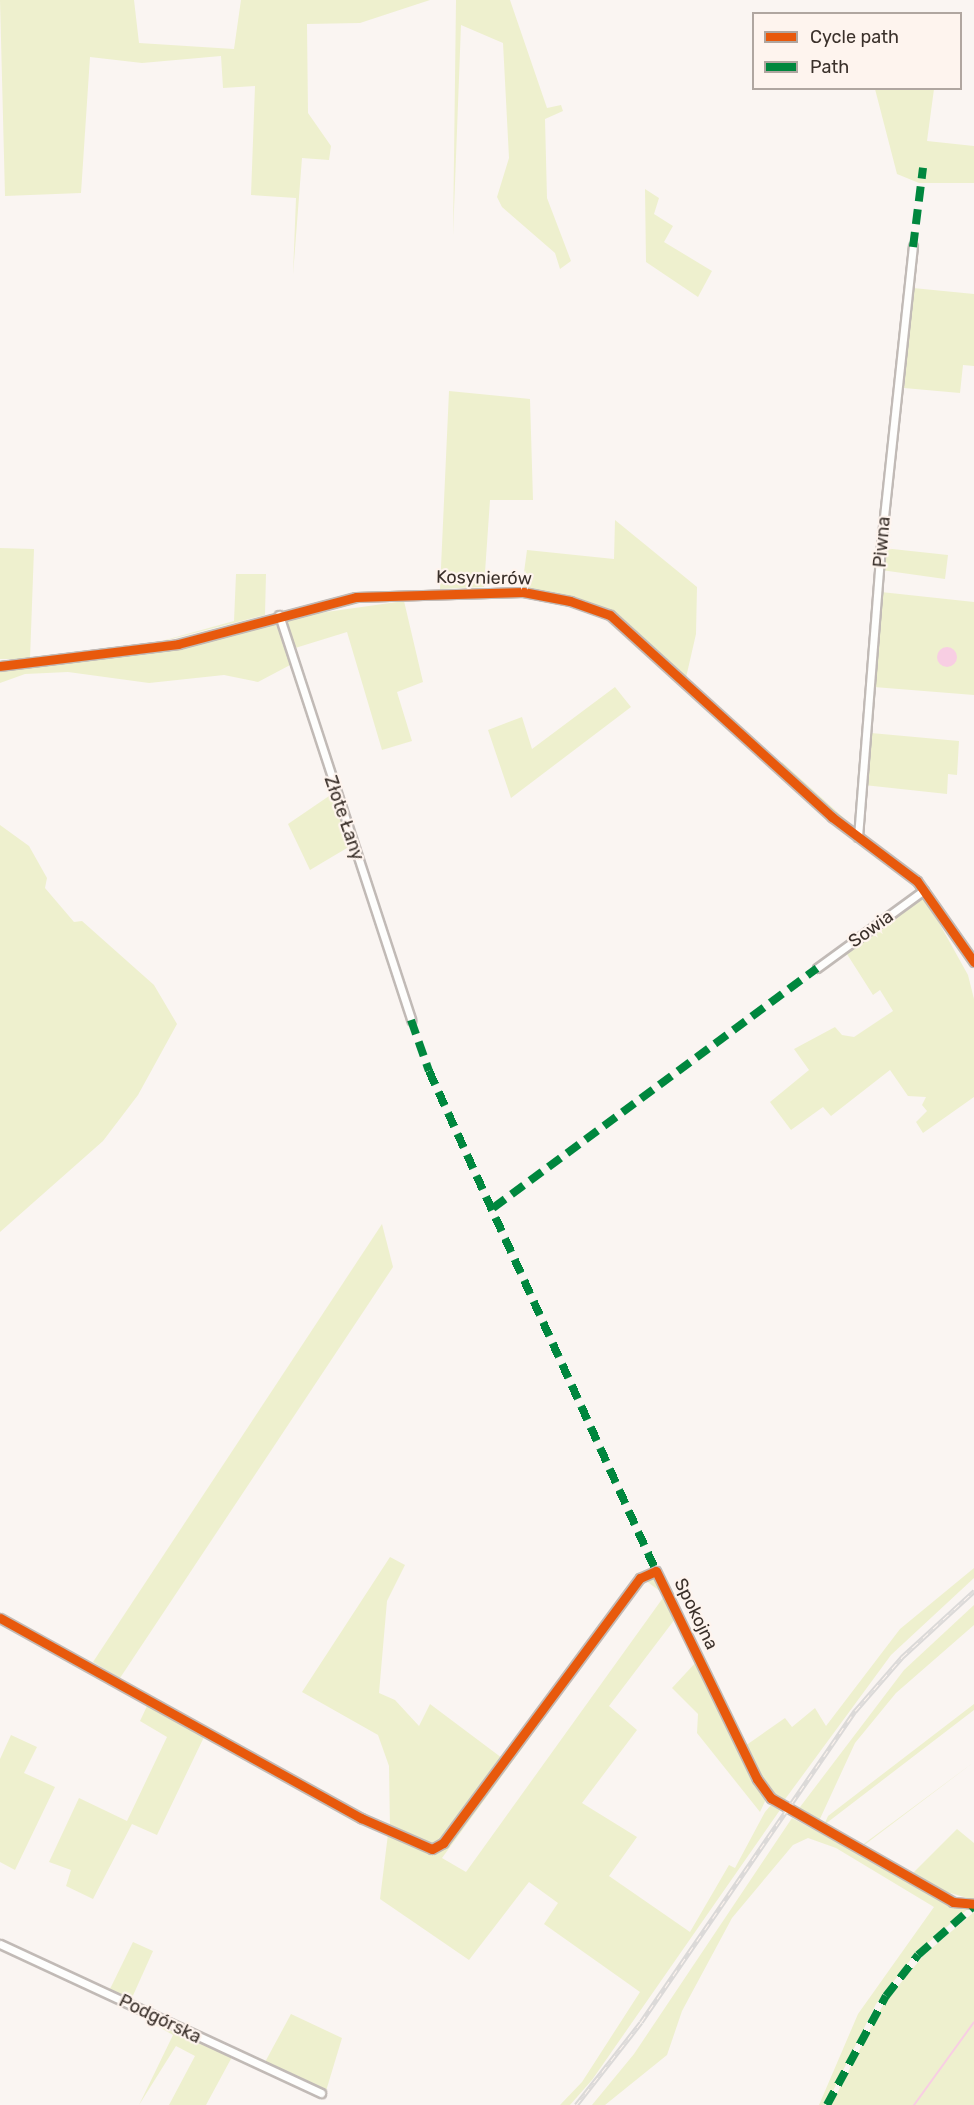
<!DOCTYPE html>
<html>
<head>
<meta charset="utf-8">
<style>
	body { margin:0 }
	#map { position:relative; width:974px; height:2105px; overflow:hidden; background:#faf5f2; font-family:Rubik,sans-serif }
	div>[style] { position:absolute }
	.green>* { inset:0; background:#eef0ce }
	.water>* { inset:0; background:#f8cee3 }
	.round { border-radius:50% }
	.stream>* { height:2px; margin:-1px; padding:0 1px; transform-origin:1px; border-radius:1px; background:#f8cee3 }
	.roads { filter:drop-shadow(2px 0 #c1bab6) drop-shadow(-2px 0 #c1bab6) drop-shadow(0 2px #c1bab6) drop-shadow(0 -2px #c1bab6) }
	.minor>* { height:7px; margin:-3.5px; padding:0 3.5px; transform-origin:3.5px; border-radius:3.5px; background:#fefefd }
	.rail>* { height:4.5px; margin-top:-2.25px; transform-origin:0; background:repeating-linear-gradient(90deg,#fef4ee 0 7px,#dbd9d8 0 14px); box-sizing:border-box; border-block:2px solid #dbd9d8 }
	.quiet>* { height:8px; margin-top:-4px; transform-origin:0; background:repeating-linear-gradient(90deg,#00873e 0 15px,transparent 0 23px) }
	.cycleway>* { height:9px; margin:-4.5px; padding:0 4.5px; transform-origin:4.5px; border-radius:4.5px; background:#e8590c }
	span { translate:-50% -50%; white-space:nowrap; text-align:center; line-height:1.15; -webkit-text-stroke:4.5px #fef4ee; paint-order:stroke }
	.street-label { font-size:18px; color:#3a302a }
	.legend { position:absolute; left:752px; top:12px; width:210px; height:78px; box-sizing:border-box; background:#fef4ee; border:2px solid #b0a6a0; margin:0; padding:8px 10px; list-style:none; font-size:18px; color:#3a302a }
	.legend li { display:flex; align-items:center; gap:12px; height:30px }
	.legend b { width:30px; border:2px solid #b0a6a0 }
</style>
</head>
<body>
<div id="map">
	<div class="green">
		<i style="clip-path:polygon(0 0,134px 0,139px 43px,234px 49px,241px 0,430px 0,360px 23px,307px 24px,308px 113px,331px 146px,329px 160px,302px 158px,293px 275px,296px 198px,251px 195px,255px 86px,223px 88px,221px 56px,142px 63px,90px 57px,81px 193px,5px 196px)"></i>
		<i style="clip-path:polygon(456px 0,510px 0,547px 108px,561px 105px,563px 111px,545px 119px,547px 198px,571px 261px,560px 269px,555px 253px,502px 207px,497px 197px,509px 158px,503px 43px,461px 25px,453px 236px)"></i>
		<i style="clip-path:polygon(875px 89px,934px 89px,927px 141px,974px 146px,974px 183px,919px 183px,897px 174px)"></i>
		<i style="clip-path:polygon(645px 189px,659px 198px,654px 214px,673px 226px,664px 242px,712px 271px,698px 297px,646px 262px)"></i>
		<i style="clip-path:polygon(913px 288px,974px 294px,974px 366px,963px 365px,960px 393px,904px 388px)"></i>
		<i style="clip-path:polygon(449px 391px,530px 399px,533px 500px,490px 500px,484px 587px,440px 589px)"></i>
		<i style="clip-path:polygon(615px 520px,697px 587px,696px 634px,685px 682px,610px 613px,522px 587px,527px 550px,614px 559px)"></i>
		<i style="clip-path:polygon(0 548px,34px 549px,30px 659px,0 659px)"></i>
		<i style="clip-path:polygon(883px 548px,948px 555px,945px 579px,881px 570px)"></i>
		<i style="clip-path:polygon(236px 574px,266px 574px,265px 615px,140px 647px,234px 621px)"></i>
		<i style="clip-path:polygon(881px 592px,974px 602px,974px 695px,874px 687px)"></i>
		<i style="clip-path:polygon(404px 601px,423px 682px,397px 692px,412px 741px,382px 750px,347px 632px,292px 649px,284px 618px)"></i>
		<i style="clip-path:polygon(279px 621px,292px 664px,258px 682px,224px 675px,149px 683px,68px 672px,25px 674px,0 683px,0 669px,148px 654px)"></i>
		<i style="clip-path:polygon(615px 687px,631px 707px,511px 798px,488px 730px,522px 717px,532px 749px)"></i>
		<i style="clip-path:polygon(871px 733px,959px 741px,957px 775px,948px 774px,947px 794px,864px 785px)"></i>
		<i style="clip-path:polygon(782px 762px,855px 828px,856px 833px,779px 767px)"></i>
		<i style="clip-path:polygon(332px 794px,352px 845px,310px 870px,288px 824px)"></i>
		<i style="clip-path:polygon(0 825px,29px 846px,47px 878px,45px 888px,74px 922px,82px 921px,154px 985px,177px 1024px,138px 1095px,103px 1141px,0 1232px)"></i>
		<i style="clip-path:polygon(923px 894px,968px 975px,974px 999px,974px 1097px,923px 1133px,916px 1122px,927px 1111px,922px 1105px,926px 1097px,908px 1096px,890px 1070px,831px 1116px,823px 1107px,791px 1130px,770px 1102px,809px 1070px,794px 1049px,835px 1027px,842px 1035px,854px 1037px,893px 1011px,880px 990px,873px 995px,845px 951px)"></i>
		<i style="clip-path:polygon(382px 1224px,393px 1267px,120px 1678px,93px 1662px)"></i>
		<i style="clip-path:polygon(390px 1557px,405px 1565px,387px 1601px,379px 1693px,395px 1700px,419px 1726px,430px 1704px,502px 1758px,440px 1842px,429px 1845px,390px 1828px,389px 1766px,378px 1735px,302px 1692px)"></i>
		<i style="clip-path:polygon(974px 1568px,974px 1578px,891px 1655px,783px 1802px,772px 1794px,745px 1746px,785px 1718px,792px 1727px,815px 1708px,826px 1726px,900px 1629px)"></i>
		<i style="clip-path:polygon(evenodd,651px 1574px,658px 1578px,767px 1797px,760px 1812px,697px 1733px,698px 1714px,672px 1688px,698px 1660px,675px 1619px,609px 1706px,637px 1730px,582px 1803px,637px 1837px,609px 1876px,690px 1932px,729px 1865px,735px 1868px,765px 1812px,771px 1805px,780px 1810px,592px 2080px,570px 2105px,560px 2105px,582px 2082px,640px 1992px,544px 1924px,558px 1903px,529px 1882px,469px 1960px,380px 1899px,388px 1834px,429px 1851px,443px 1847px,651px 1574px,645px 1580px,665px 1595px,466px 1872px,442px 1858px,645px 1580px)"></i>
		<i style="clip-path:polygon(974px 1605px,974px 1625px,896px 1693px,855px 1743px,819px 1821px,824px 1825px,828px 1816px,974px 1704px,974px 1710px,824px 1825px,861px 1846px,974px 1762px,863px 1846px,912px 1874px,957px 1829px,974px 1843px,974px 1900px,937px 1889px,797px 1811px,904px 1670px)"></i>
		<i style="clip-path:polygon(148px 1704px,205px 1735px,157px 1835px,132px 1824px,93px 1899px,66px 1886px,71px 1870px,49px 1862px,79px 1798px,127px 1821px,167px 1737px,140px 1721px)"></i>
		<i style="clip-path:polygon(11px 1735px,37px 1747px,24px 1773px,55px 1787px,15px 1870px,0 1862px,0 1759px)"></i>
		<i style="clip-path:polygon(792px 1818px,951px 1904px,970px 1907px,915px 1954px,876px 2004px,826px 2105px,819px 2105px,858px 2014px,934px 1907px,836px 1848px,808px 1838px,793px 1845px,732px 1918px,682px 2011px,667px 2055px,605px 2105px,592px 2105px,634px 2054px)"></i>
		<i style="clip-path:polygon(974px 1912px,974px 2105px,831px 2105px,884px 2003px,924px 1955px)"></i>
		<i style="clip-path:polygon(133px 1942px,153px 1951px,131px 2000px,109px 1991px)"></i>
		<i style="clip-path:polygon(291px 2014px,342px 2038px,326px 2091px,264px 2064px)"></i>
		<i style="clip-path:polygon(156px 2017px,232px 2057px,206px 2105px,169px 2105px,195px 2056px,176px 2046px,139px 2105px,173px 2035px,152px 2023px)"></i>
	</div>
	<div class="water">
		<i class="round" style="left:937px;top:647px;width:20px;height:20px"></i>
	</div>
	<div class="stream">
		<i style="left:914px;top:2105px;width:102px;rotate:-54.1deg"></i>
	</div>
	<div class="roads">
		<div class="minor">
			<i style="left:279px;top:615px;width:426px;rotate:71.9deg"></i>
			<i style="left:0;top:666px;width:179px;rotate:-7deg"></i>
			<i style="left:178px;top:644px;width:184px;rotate:-14.8deg"></i>
			<i style="left:356px;top:597px;width:167px;rotate:-1.7deg"></i>
			<i style="left:523px;top:592px;width:48px;rotate:10.8deg"></i>
			<i style="left:570px;top:601px;width:42px;rotate:19.3deg"></i>
			<i style="left:610px;top:615px;width:300px;rotate:42.3deg"></i>
			<i style="left:832px;top:817px;width:106px;rotate:37deg"></i>
			<i style="left:917px;top:881px;width:99px;rotate:54.9deg"></i>
			<i style="left:858px;top:837px;width:293px;rotate:-85.5deg"></i>
			<i style="left:881px;top:545px;width:300px;rotate:-83.9deg"></i>
			<i style="left:817px;top:968px;width:132px;rotate:-36.1deg"></i>
			<i style="left:0;top:1618px;width:413px;rotate:29deg"></i>
			<i style="left:361px;top:1818px;width:77px;rotate:23.6deg"></i>
			<i style="left:432px;top:1849px;width:13px;rotate:-29deg"></i>
			<i style="left:443px;top:1843px;width:330px;rotate:-53.4deg"></i>
			<i style="left:640px;top:1578px;width:17px;rotate:-24deg"></i>
			<i style="left:656px;top:1571px;width:231px;rotate:64.1deg"></i>
			<i style="left:757px;top:1779px;width:24px;rotate:54deg"></i>
			<i style="left:771px;top:1798px;width:210px;rotate:29.7deg"></i>
			<i style="left:953px;top:1902px;width:21px;rotate:5deg"></i>
			<i style="left:0;top:1944px;width:354px;rotate:24.9deg"></i>
		</div>
	</div>
	<div class="rail">
		<i style="left:576px;top:2105px;width:105px;rotate:-51.9deg"></i>
		<i style="left:641px;top:2022px;width:378px;rotate:-55.5deg"></i>
		<i style="left:855px;top:1711px;width:72px;rotate:-49deg"></i>
		<i style="left:902px;top:1657px;width:98px;rotate:-42.5deg"></i>
	</div>
	<div class="quiet">
		<i style="left:913px;top:247px;width:80px;rotate:-82.8deg"></i>
		<i style="left:411px;top:1020px;width:54px;rotate:70.6deg"></i>
		<i style="left:429px;top:1071px;width:549px;rotate:65.58deg"></i>
		<i style="left:493px;top:1208px;width:403px;rotate:-36.5deg"></i>
		<i style="left:827px;top:2105px;width:124px;rotate:-61.6deg"></i>
		<i style="left:886px;top:1996px;width:52px;rotate:-52deg"></i>
		<i style="left:918px;top:1955px;width:74px;rotate:-41.2deg"></i>
	</div>
	<div class="cycleway">
		<i style="left:0;top:666px;width:179px;rotate:-7deg"></i>
		<i style="left:178px;top:644px;width:184px;rotate:-14.8deg"></i>
		<i style="left:356px;top:597px;width:167px;rotate:-1.7deg"></i>
		<i style="left:523px;top:592px;width:48px;rotate:10.8deg"></i>
		<i style="left:570px;top:601px;width:42px;rotate:19.3deg"></i>
		<i style="left:610px;top:615px;width:300px;rotate:42.3deg"></i>
		<i style="left:832px;top:817px;width:106px;rotate:37deg"></i>
		<i style="left:917px;top:881px;width:99px;rotate:54.9deg"></i>
		<i style="left:0;top:1618px;width:413px;rotate:29deg"></i>
		<i style="left:361px;top:1818px;width:77px;rotate:23.6deg"></i>
		<i style="left:432px;top:1849px;width:13px;rotate:-29deg"></i>
		<i style="left:443px;top:1843px;width:330px;rotate:-53.4deg"></i>
		<i style="left:640px;top:1578px;width:17px;rotate:-24deg"></i>
		<i style="left:656px;top:1571px;width:231px;rotate:64.1deg"></i>
		<i style="left:757px;top:1779px;width:24px;rotate:54deg"></i>
		<i style="left:771px;top:1798px;width:210px;rotate:29.7deg"></i>
		<i style="left:953px;top:1902px;width:21px;rotate:5deg"></i>
	</div>
	<div class="street-label">
		<span style="left:882px;top:542px;rotate:-85deg">Piwna</span>
		<span style="left:484px;top:578px;rotate:1deg">Kosynierów</span>
		<span style="left:344px;top:818px;rotate:71deg">Złote Łany</span>
		<span style="left:871px;top:929px;rotate:-36deg">Sowia</span>
		<span style="left:696px;top:1614px;rotate:64deg">Spokojna</span>
		<span style="left:160px;top:2019px;rotate:26deg">Podgórska</span>
	</div>
	<ul class="legend">
	<li><b style="height:8px;background:#e8590c"></b>Cycle path</li>
	<li><b style="height:8px;background:#00873e"></b>Path</li>
	</ul>
</div>
</body>
</html>
